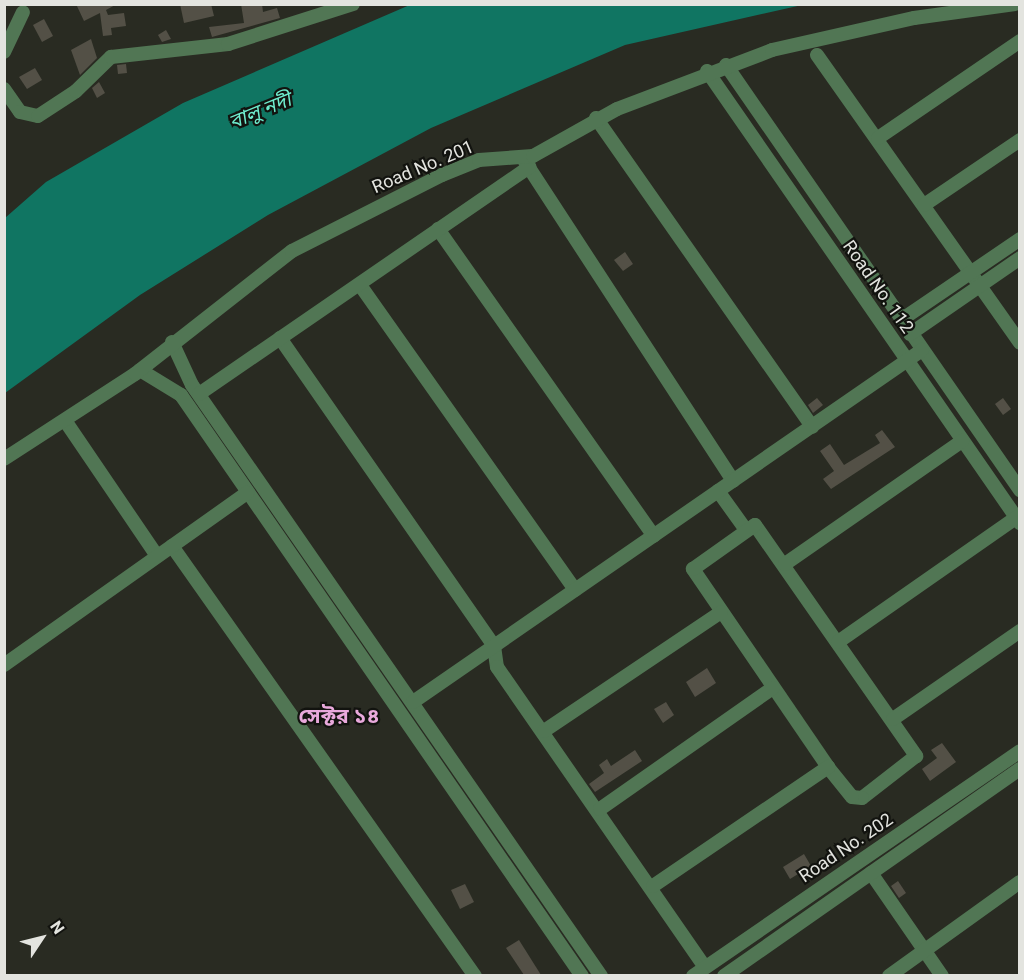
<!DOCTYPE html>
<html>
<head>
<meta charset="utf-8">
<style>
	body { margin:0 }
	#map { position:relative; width:1024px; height:980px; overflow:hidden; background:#292b22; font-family:Roboto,"Noto Sans Bengali",sans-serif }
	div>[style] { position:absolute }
	.water>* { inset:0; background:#107562 }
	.building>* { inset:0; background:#535046 }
	.minor>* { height:14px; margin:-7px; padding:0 7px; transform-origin:7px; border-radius:7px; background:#517654 }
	span { translate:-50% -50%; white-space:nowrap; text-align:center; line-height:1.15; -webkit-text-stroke:4.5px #12130f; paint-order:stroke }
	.street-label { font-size:18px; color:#e3e4df }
	.water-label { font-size:20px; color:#6fecce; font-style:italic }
	.quarter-label { font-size:21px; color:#e9a9dc; font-weight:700 }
	.frame { position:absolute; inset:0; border:6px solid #e3e4df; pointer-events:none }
	.north { position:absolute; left:12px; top:908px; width:60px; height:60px; -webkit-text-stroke:4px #12130f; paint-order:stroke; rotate:55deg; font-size:16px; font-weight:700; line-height:24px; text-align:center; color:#e3e4df }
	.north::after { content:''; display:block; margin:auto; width:21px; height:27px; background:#e3e4df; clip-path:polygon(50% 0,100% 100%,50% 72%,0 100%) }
</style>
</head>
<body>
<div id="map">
	<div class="water">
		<i style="clip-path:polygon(412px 4px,802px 5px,625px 45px,431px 128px,268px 215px,140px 295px,5px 393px,5px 218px,46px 182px,183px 103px)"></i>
	</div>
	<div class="building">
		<i style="clip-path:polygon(76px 4px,117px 4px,106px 10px,108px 15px,124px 13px,126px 26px,111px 28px,112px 35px,103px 36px,100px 13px,84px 21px)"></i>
		<i style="clip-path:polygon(180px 4px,211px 4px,214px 16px,184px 23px)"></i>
		<i style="clip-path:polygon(241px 4px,262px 4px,263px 12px,277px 8px,280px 18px,212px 37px,209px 27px,244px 23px)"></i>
		<i style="clip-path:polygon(44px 19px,53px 36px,42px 42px,33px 25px)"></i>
		<i style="clip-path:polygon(166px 30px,171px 39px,162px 42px,158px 35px)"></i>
		<i style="clip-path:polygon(91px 39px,97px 58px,80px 75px,71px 50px)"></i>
		<i style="clip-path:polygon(126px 64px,127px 73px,118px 74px,117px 65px)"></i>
		<i style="clip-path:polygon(35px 68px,42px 80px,27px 89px,19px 77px)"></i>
		<i style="clip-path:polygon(99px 82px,105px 93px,97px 98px,92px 88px)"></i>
		<i style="clip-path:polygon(625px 252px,633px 264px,623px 271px,614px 260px)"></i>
		<i style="clip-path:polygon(817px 398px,823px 405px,813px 413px,808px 405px)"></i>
		<i style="clip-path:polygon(1003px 398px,1011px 409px,1003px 415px,995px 404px)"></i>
		<i style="clip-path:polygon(882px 430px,895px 447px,831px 489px,823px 479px,834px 471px,820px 451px,830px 444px,844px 465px,880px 443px,875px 435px)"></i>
		<i style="clip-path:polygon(707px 668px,716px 683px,695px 697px,686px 682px)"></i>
		<i style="clip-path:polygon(666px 702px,674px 715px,663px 723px,654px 709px)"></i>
		<i style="clip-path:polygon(942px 743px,956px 762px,930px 781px,922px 769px,937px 758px,931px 750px)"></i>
		<i style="clip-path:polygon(635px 750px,642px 761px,595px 792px,589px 784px,604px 773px,599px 765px,607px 759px,611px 766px)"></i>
		<i style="clip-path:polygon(804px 854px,811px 866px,790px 879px,783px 867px)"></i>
		<i style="clip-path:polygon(898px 881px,906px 893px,899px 898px,891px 886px)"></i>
		<i style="clip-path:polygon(465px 884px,474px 902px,460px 909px,451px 890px)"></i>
		<i style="clip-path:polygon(519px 940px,541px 975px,524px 975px,506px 948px)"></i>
	</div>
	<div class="minor">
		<i style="left:4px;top:52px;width:44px;rotate:-64.6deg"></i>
		<i style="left:817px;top:55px;width:352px;rotate:54.8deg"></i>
		<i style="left:726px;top:65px;width:517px;rotate:55.33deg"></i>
		<i style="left:707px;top:71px;width:550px;rotate:55.3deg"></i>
		<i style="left:4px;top:89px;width:28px;rotate:55deg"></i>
		<i style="left:20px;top:112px;width:18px;rotate:13deg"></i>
		<i style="left:38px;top:116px;width:45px;rotate:-33.3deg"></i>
		<i style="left:76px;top:91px;width:49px;rotate:-44.2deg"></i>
		<i style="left:111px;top:57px;width:118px;rotate:-6.3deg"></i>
		<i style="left:228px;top:44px;width:131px;rotate:-17.7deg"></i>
		<i style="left:596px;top:118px;width:377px;rotate:55deg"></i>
		<i style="left:878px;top:138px;width:172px;rotate:-34.3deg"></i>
		<i style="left:524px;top:160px;width:383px;rotate:56.9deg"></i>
		<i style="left:924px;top:205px;width:116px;rotate:-34.1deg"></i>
		<i style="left:438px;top:229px;width:375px;rotate:54.9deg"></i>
		<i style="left:360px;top:285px;width:373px;rotate:54.8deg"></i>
		<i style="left:901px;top:320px;width:144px;rotate:-34.2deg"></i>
		<i style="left:910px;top:334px;width:134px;rotate:-34.6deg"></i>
		<i style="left:280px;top:338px;width:375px;rotate:55.2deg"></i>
		<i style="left:494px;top:646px;width:21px;rotate:82deg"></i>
		<i style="left:497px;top:667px;width:365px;rotate:55.3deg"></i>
		<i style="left:172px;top:342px;width:47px;rotate:65.1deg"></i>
		<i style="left:192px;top:385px;width:719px;rotate:55.31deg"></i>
		<i style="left:140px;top:370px;width:48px;rotate:31.4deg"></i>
		<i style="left:181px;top:395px;width:706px;rotate:55.39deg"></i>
		<i style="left:199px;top:394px;width:401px;rotate:-34.5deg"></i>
		<i style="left:66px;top:422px;width:162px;rotate:55.8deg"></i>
		<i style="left:4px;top:459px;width:156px;rotate:-33deg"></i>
		<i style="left:135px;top:374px;width:199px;rotate:-38.1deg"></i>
		<i style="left:292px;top:251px;width:168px;rotate:-26.9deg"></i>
		<i style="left:442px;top:175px;width:40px;rotate:-22deg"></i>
		<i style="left:479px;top:160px;width:54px;rotate:-4.2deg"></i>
		<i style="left:533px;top:156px;width:96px;rotate:-29.2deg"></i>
		<i style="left:617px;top:109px;width:166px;rotate:-20.8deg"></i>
		<i style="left:772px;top:50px;width:146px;rotate:-12.7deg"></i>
		<i style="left:914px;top:18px;width:102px;rotate:-7.9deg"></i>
		<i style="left:718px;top:491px;width:48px;rotate:54.3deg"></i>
		<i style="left:755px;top:525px;width:282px;rotate:55.1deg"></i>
		<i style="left:916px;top:756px;width:68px;rotate:142.1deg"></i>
		<i style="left:862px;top:798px;width:10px;rotate:-174deg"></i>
		<i style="left:852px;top:797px;width:38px;rotate:-129deg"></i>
		<i style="left:828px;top:767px;width:240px;rotate:-124.3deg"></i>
		<i style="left:693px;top:569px;width:76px;rotate:-35.4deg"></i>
		<i style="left:172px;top:546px;width:526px;rotate:54.83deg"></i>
		<i style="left:785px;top:564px;width:216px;rotate:-34.8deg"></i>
		<i style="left:838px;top:642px;width:217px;rotate:-34.9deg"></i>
		<i style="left:4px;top:665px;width:298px;rotate:-35.3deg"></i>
		<i style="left:413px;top:702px;width:619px;rotate:-34.67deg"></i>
		<i style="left:893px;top:719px;width:155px;rotate:-34.7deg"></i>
		<i style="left:544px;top:731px;width:213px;rotate:-33.9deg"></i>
		<i style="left:600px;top:809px;width:211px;rotate:-35deg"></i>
		<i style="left:871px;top:873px;width:125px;rotate:55.4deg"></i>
		<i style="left:653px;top:886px;width:212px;rotate:-34.2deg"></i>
		<i style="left:693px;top:976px;width:397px;rotate:-34.5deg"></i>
		<i style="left:724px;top:976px;width:361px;rotate:-35deg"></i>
		<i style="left:889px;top:976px;width:161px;rotate:-35.7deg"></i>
	</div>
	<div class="street-label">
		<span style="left:423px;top:167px;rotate:-23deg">Road No. 201</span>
		<span style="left:878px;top:287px;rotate:55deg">Road No. 112</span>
		<span style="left:846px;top:848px;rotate:-34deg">Road No. 202</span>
	</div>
	<div class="water-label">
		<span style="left:260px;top:111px;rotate:-22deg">বালু নদী</span>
	</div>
	<div class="quarter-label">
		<span style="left:339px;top:716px">সেক্টর ১৪</span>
	</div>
	<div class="frame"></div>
	<div class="north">N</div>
</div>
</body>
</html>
